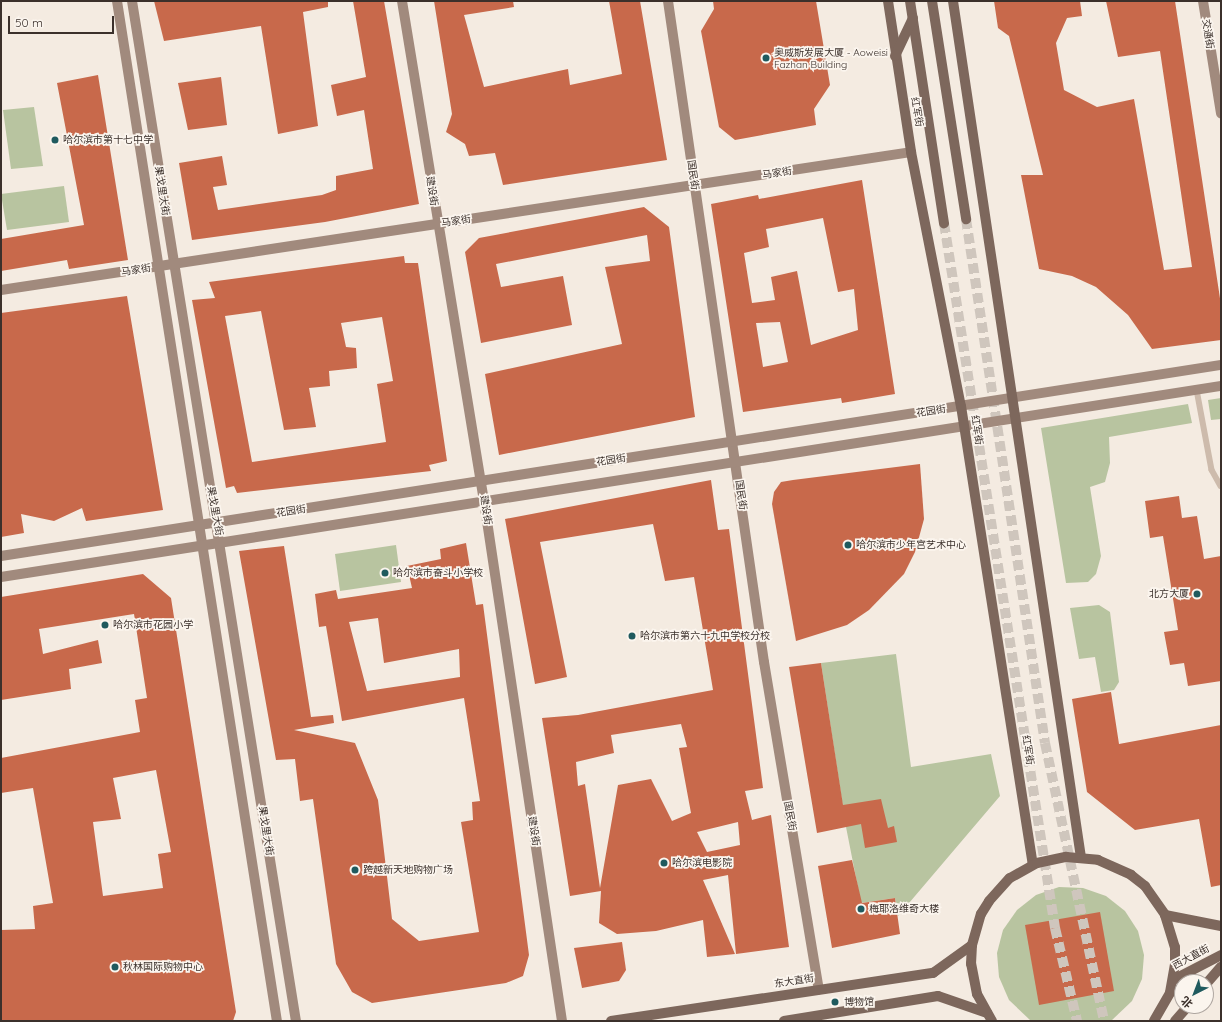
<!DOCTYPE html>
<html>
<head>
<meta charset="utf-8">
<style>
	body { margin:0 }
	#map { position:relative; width:1222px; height:1022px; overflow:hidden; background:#f4ebe1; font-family:Quicksand,"Noto Sans SC",sans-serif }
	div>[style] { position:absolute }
	.green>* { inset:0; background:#b8c4a0 }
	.building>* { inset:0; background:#c8694b }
	.primary-tunnel>* { height:10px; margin-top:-5px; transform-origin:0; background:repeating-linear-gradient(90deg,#cfc6bd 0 10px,transparent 0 15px) }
	.lane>* { height:5.5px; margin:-2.75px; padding:0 2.75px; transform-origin:2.75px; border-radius:2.75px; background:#cdbbac }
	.secondary>* { height:10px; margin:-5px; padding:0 5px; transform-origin:5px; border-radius:5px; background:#a18a7d }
	.primary>* { height:10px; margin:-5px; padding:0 5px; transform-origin:5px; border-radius:5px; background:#7d675c }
	.dots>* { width:11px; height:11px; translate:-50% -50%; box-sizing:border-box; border:2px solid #fbf5ee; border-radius:50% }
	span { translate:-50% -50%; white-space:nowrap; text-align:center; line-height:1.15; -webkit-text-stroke:3.5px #fbf5ee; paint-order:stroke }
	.street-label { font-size:10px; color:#3b302b }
	.poi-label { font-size:10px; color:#3b302b }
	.left { translate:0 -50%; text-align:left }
	.right { translate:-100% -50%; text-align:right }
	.frame { position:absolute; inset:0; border:2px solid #3b302b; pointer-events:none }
	.north { position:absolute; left:1174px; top:974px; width:40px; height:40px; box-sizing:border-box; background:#fbf5ee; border:1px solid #aea6a0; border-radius:50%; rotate:222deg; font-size:11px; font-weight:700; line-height:16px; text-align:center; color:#3b302b }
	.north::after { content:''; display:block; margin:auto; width:14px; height:18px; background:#1f5a5e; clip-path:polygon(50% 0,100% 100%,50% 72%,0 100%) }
	.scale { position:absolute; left:8px; top:16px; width:106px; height:18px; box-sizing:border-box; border:2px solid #3b302b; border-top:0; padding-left:5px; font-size:12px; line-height:14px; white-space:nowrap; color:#3b302b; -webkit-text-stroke:3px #fbf5ee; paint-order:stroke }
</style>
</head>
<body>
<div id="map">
	<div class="green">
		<i style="clip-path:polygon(34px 107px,43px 166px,11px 169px,3px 110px)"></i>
		<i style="clip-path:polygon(64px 186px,69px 222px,7px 230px,1px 194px)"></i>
		<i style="clip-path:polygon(1221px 398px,1221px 419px,1211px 420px,1208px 400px)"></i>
		<i style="clip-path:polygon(1188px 404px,1192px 423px,1109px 437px,1110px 463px,1105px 482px,1090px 487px,1101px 556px,1096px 574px,1088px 582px,1066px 583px,1041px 428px)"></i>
		<i style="clip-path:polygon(396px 545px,401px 582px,340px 591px,335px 554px)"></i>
		<i style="clip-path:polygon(1099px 605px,1110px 612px,1119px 682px,1114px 690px,1101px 692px,1095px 657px,1079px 659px,1070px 608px)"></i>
		<i style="clip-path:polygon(896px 654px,911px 767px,991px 754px,1000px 796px,898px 916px,895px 898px,861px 903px,846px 827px,821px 663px)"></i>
		<i style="clip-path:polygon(1059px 887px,1083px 888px,1106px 896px,1125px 911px,1138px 931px,1144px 955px,1142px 979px,1132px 1001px,1111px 1021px,1031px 1021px,1009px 1000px,999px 977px,997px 953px,1003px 930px,1017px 910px,1036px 895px)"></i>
	</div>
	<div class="building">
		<i style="clip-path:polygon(154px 1px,328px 1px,328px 7px,303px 12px,318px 126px,278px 134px,261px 26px,164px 41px)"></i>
		<i style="clip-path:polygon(353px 1px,384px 1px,419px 204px,325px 222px,192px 240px,179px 163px,222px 156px,227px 185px,213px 187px,218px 210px,322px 195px,336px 190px,336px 176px,373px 169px,364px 110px,337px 116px,331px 85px,366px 77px)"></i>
		<i style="clip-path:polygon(434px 1px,513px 1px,514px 7px,464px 15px,484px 87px,568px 69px,570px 85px,622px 74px,609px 1px,640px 1px,667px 160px,503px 185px,495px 153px,469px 156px,465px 144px,446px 132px,452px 114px)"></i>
		<i style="clip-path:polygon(713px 1px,816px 1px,830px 85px,814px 109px,816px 125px,735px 140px,719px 127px,701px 31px,714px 9px)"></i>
		<i style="clip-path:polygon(994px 1px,1080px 1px,1082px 16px,1067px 18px,1056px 43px,1064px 90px,1097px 107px,1134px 99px,1164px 270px,1192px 267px,1160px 51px,1118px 57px,1106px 1px,1175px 1px,1221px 305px,1221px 340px,1152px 349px,1128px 315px,1096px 287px,1072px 276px,1039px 269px,1021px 175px,1043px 175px,1009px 36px,998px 28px)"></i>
		<i style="clip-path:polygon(98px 75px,128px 260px,69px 269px,67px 260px,1px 271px,1px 239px,84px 225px,57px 83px)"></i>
		<i style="clip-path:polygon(221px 77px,227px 125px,188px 130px,178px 83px)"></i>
		<i style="clip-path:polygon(evenodd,862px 180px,895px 394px,842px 403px,841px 398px,743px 412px,711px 204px,758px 195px,759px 199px,862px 180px,823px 218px,838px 292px,854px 289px,858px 330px,811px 345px,797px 271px,771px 277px,775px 300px,752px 303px,744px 253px,769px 247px,766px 229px,823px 218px,862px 180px,780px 322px,788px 362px,763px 367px,756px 323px,780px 322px)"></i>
		<i style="clip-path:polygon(644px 207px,669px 227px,695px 417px,499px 455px,485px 374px,622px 344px,605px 267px,650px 261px,647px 235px,496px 264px,501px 287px,563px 276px,572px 325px,481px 343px,465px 252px,479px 238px)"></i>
		<i style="clip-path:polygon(evenodd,404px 256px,405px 263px,418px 263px,447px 461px,429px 465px,431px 471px,237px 493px,234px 486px,226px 488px,192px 300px,215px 298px,209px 282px,404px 256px,261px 311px,284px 430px,316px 427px,309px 388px,330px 386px,329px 371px,357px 368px,356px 348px,346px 347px,341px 323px,382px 317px,393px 381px,377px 384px,386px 442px,252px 462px,225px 316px,261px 311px)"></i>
		<i style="clip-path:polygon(127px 296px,163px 510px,86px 521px,82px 508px,54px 521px,21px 514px,24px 533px,1px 537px,1px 313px)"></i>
		<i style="clip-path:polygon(920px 464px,924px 519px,915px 552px,904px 574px,869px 610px,847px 625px,796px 641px,772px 504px,774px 492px,781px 482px,793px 480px)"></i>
		<i style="clip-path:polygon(evenodd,711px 480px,718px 530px,729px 529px,763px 788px,745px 791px,752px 820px,771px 815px,789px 947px,736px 954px,728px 875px,703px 880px,735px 954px,707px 957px,703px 920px,656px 931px,617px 934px,599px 923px,601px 891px,570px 896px,542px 718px,578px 715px,713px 690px,694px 577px,665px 581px,653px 524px,540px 542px,567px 677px,535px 684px,505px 519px,711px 480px,681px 724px,687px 747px,679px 748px,691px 813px,672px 821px,651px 779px,618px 785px,600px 888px,585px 784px,578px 786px,576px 762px,614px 753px,611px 735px,681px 724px,711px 480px,738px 822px,740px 845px,707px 852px,697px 832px,738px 822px)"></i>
		<i style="clip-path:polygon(1179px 496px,1182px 518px,1197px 516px,1204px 559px,1221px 556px,1221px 681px,1188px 686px,1184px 663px,1170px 665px,1164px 632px,1178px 630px,1163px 536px,1150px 538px,1145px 501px)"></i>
		<i style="clip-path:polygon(evenodd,466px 543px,476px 605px,483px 604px,529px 955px,523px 976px,506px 983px,372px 1003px,352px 992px,336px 964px,313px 799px,300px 801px,295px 759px,276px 760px,239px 551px,284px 546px,311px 717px,333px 715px,334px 723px,294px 730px,355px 743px,378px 800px,392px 919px,419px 941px,479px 932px,461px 822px,473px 820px,472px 802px,480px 801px,464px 698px,342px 721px,326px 626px,319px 627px,315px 594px,336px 590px,338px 599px,412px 588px,407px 566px,441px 559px,440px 549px,466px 543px,378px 618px,384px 663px,459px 649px,460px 677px,367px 691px,349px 622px,378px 618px)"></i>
		<i style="clip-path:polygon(evenodd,143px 574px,171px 598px,236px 1012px,233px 1021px,1px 1021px,1px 930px,35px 929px,33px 906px,53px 903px,33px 788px,1px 793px,1px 758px,140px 732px,135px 700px,147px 698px,134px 614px,39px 629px,43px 654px,98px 640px,102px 663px,69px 669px,71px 689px,1px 700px,1px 597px,143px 574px,156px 770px,171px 852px,158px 854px,163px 888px,103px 896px,93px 822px,121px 819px,113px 778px,156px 770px)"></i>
		<i style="clip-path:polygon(821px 663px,843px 805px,881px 799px,888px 828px,894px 826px,897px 842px,865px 848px,861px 824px,817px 833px,789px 667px)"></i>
		<i style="clip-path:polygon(1111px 692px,1119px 744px,1221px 725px,1221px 885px,1211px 887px,1199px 819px,1135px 830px,1087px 792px,1072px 699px)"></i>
		<i style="clip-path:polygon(852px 860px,862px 903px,895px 898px,900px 934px,832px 948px,818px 866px)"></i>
		<i style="clip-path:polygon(1100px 912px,1114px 991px,1039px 1005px,1025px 925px)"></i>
		<i style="clip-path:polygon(622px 942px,626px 970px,619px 981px,582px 988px,574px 948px)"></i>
	</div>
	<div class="primary-tunnel">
		<i style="left:966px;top:219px;width:530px;rotate:81.43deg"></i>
		<i style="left:1045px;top:743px;width:284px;rotate:78deg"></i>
		<i style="left:944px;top:223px;width:714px;rotate:81.05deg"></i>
		<i style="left:1055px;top:928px;width:96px;rotate:76.7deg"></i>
	</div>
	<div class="lane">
		<i style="left:1197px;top:390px;width:81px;rotate:79.4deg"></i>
		<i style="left:1212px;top:470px;width:18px;rotate:61deg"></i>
	</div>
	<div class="secondary">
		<i style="left:117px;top:1px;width:1032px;rotate:81.09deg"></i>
		<i style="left:132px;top:1px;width:1033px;rotate:80.87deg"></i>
		<i style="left:402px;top:1px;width:507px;rotate:80.69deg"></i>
		<i style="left:484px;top:501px;width:526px;rotate:81.47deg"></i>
		<i style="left:668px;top:1px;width:668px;rotate:81.74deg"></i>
		<i style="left:764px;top:662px;width:332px;rotate:80.5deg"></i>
		<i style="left:1203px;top:1px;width:114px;rotate:80.9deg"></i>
		<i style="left:1px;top:290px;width:920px;rotate:-8.62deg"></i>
		<i style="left:1px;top:556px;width:1235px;rotate:-8.9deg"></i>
		<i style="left:1px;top:577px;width:1235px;rotate:-8.9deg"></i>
	</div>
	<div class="primary">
		<i style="left:888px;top:1px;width:153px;rotate:81.3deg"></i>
		<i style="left:911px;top:152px;width:259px;rotate:78.9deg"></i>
		<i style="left:961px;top:406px;width:464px;rotate:81.1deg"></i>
		<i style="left:910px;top:1px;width:225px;rotate:81.3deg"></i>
		<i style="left:932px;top:1px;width:221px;rotate:81.1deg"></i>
		<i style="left:953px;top:1px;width:866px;rotate:81.5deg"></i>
		<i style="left:895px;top:56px;width:42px;rotate:-64.7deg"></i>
		<i style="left:1165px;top:915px;width:57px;rotate:11.1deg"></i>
		<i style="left:1173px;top:980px;width:54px;rotate:-27.5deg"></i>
		<i style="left:1206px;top:984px;width:23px;rotate:-49deg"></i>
		<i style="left:611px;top:1021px;width:326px;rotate:-8.5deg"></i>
		<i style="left:933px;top:973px;width:48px;rotate:-35.7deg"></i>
		<i style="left:784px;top:1021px;width:156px;rotate:-9.2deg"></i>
		<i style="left:938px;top:996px;width:52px;rotate:19.1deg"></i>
		<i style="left:992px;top:1021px;width:31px;rotate:-119deg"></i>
		<i style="left:977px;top:994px;width:31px;rotate:-101deg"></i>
		<i style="left:971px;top:964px;width:19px;rotate:-87deg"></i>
		<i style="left:972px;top:945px;width:32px;rotate:-74deg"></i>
		<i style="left:981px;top:914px;width:15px;rotate:-58deg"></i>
		<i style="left:989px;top:901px;width:31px;rotate:-48deg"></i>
		<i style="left:1010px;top:878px;width:31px;rotate:-29deg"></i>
		<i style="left:1037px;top:863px;width:30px;rotate:-12deg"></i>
		<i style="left:1066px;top:857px;width:32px;rotate:5deg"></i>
		<i style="left:1098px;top:860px;width:36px;rotate:24deg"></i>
		<i style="left:1131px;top:875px;width:18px;rotate:38deg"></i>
		<i style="left:1145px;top:886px;width:35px;rotate:55deg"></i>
		<i style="left:1165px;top:915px;width:34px;rotate:73deg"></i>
		<i style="left:1175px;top:947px;width:17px;rotate:90deg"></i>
		<i style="left:1175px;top:964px;width:29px;rotate:100deg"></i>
		<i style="left:1170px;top:993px;width:32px;rotate:120deg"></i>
		<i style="left:1175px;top:1021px;width:20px;rotate:-49deg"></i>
	</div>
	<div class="dots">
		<i style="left:766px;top:58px;background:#1f5a5e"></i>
		<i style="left:55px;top:140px;background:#1f5a5e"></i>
		<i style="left:848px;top:545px;background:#1f5a5e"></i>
		<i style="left:385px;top:573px;background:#1f5a5e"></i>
		<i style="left:1197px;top:594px;background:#1f5a5e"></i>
		<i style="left:105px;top:625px;background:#1f5a5e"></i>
		<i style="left:632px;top:636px;background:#1f5a5e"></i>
		<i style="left:664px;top:863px;background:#1f5a5e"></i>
		<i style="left:355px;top:870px;background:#1f5a5e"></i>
		<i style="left:861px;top:909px;background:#1f5a5e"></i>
		<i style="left:115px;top:967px;background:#1f5a5e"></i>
		<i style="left:835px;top:1002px;background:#1f5a5e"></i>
	</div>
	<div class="street-label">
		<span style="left:1208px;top:34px;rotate:81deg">交通街</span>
		<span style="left:917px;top:112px;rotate:80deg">红军街</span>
		<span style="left:777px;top:173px;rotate:-9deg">马家街</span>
		<span style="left:693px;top:175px;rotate:82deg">国民街</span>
		<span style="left:162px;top:191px;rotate:81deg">果戈里大街</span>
		<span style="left:432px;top:191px;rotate:81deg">建设街</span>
		<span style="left:456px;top:221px;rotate:-9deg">马家街</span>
		<span style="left:136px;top:270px;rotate:-9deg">马家街</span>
		<span style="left:931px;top:411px;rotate:-9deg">花园街</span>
		<span style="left:977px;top:430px;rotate:81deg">红军街</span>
		<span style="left:611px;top:460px;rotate:-9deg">花园街</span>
		<span style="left:741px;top:495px;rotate:82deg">国民街</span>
		<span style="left:486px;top:510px;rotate:81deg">建设街</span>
		<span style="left:215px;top:511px;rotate:80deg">果戈里大街</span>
		<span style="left:291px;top:511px;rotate:-9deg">花园街</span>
		<span style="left:1028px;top:750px;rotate:81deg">红军街</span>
		<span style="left:790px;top:816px;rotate:80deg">国民街</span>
		<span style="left:266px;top:831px;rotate:81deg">果戈里大街</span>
		<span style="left:534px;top:831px;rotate:81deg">建设街</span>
		<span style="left:1191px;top:957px;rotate:-28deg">西大直街</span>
		<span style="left:794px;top:981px;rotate:-9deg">东大直街</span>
	</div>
	<div class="poi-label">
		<span class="left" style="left:774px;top:58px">奥威斯发展大厦 - Aoweisi<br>Fazhan Building</span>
		<span class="left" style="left:63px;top:140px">哈尔滨市第十七中学</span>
		<span class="left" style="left:856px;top:545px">哈尔滨市少年宫艺术中心</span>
		<span class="left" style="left:393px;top:573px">哈尔滨市奋斗小学校</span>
		<span class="right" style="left:1189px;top:594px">北方大厦</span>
		<span class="left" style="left:113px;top:625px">哈尔滨市花园小学</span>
		<span class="left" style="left:640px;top:636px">哈尔滨市第六十九中学校分校</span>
		<span class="left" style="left:672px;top:863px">哈尔滨电影院</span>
		<span class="left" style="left:363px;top:870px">跨越新天地购物广场</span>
		<span class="left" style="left:869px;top:909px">梅耶洛维奇大楼</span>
		<span class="left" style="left:123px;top:967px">秋林国际购物中心</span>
		<span class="left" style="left:844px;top:1002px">博物馆</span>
	</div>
	<div class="frame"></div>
	<div class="north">北</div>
	<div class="scale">50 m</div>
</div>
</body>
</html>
